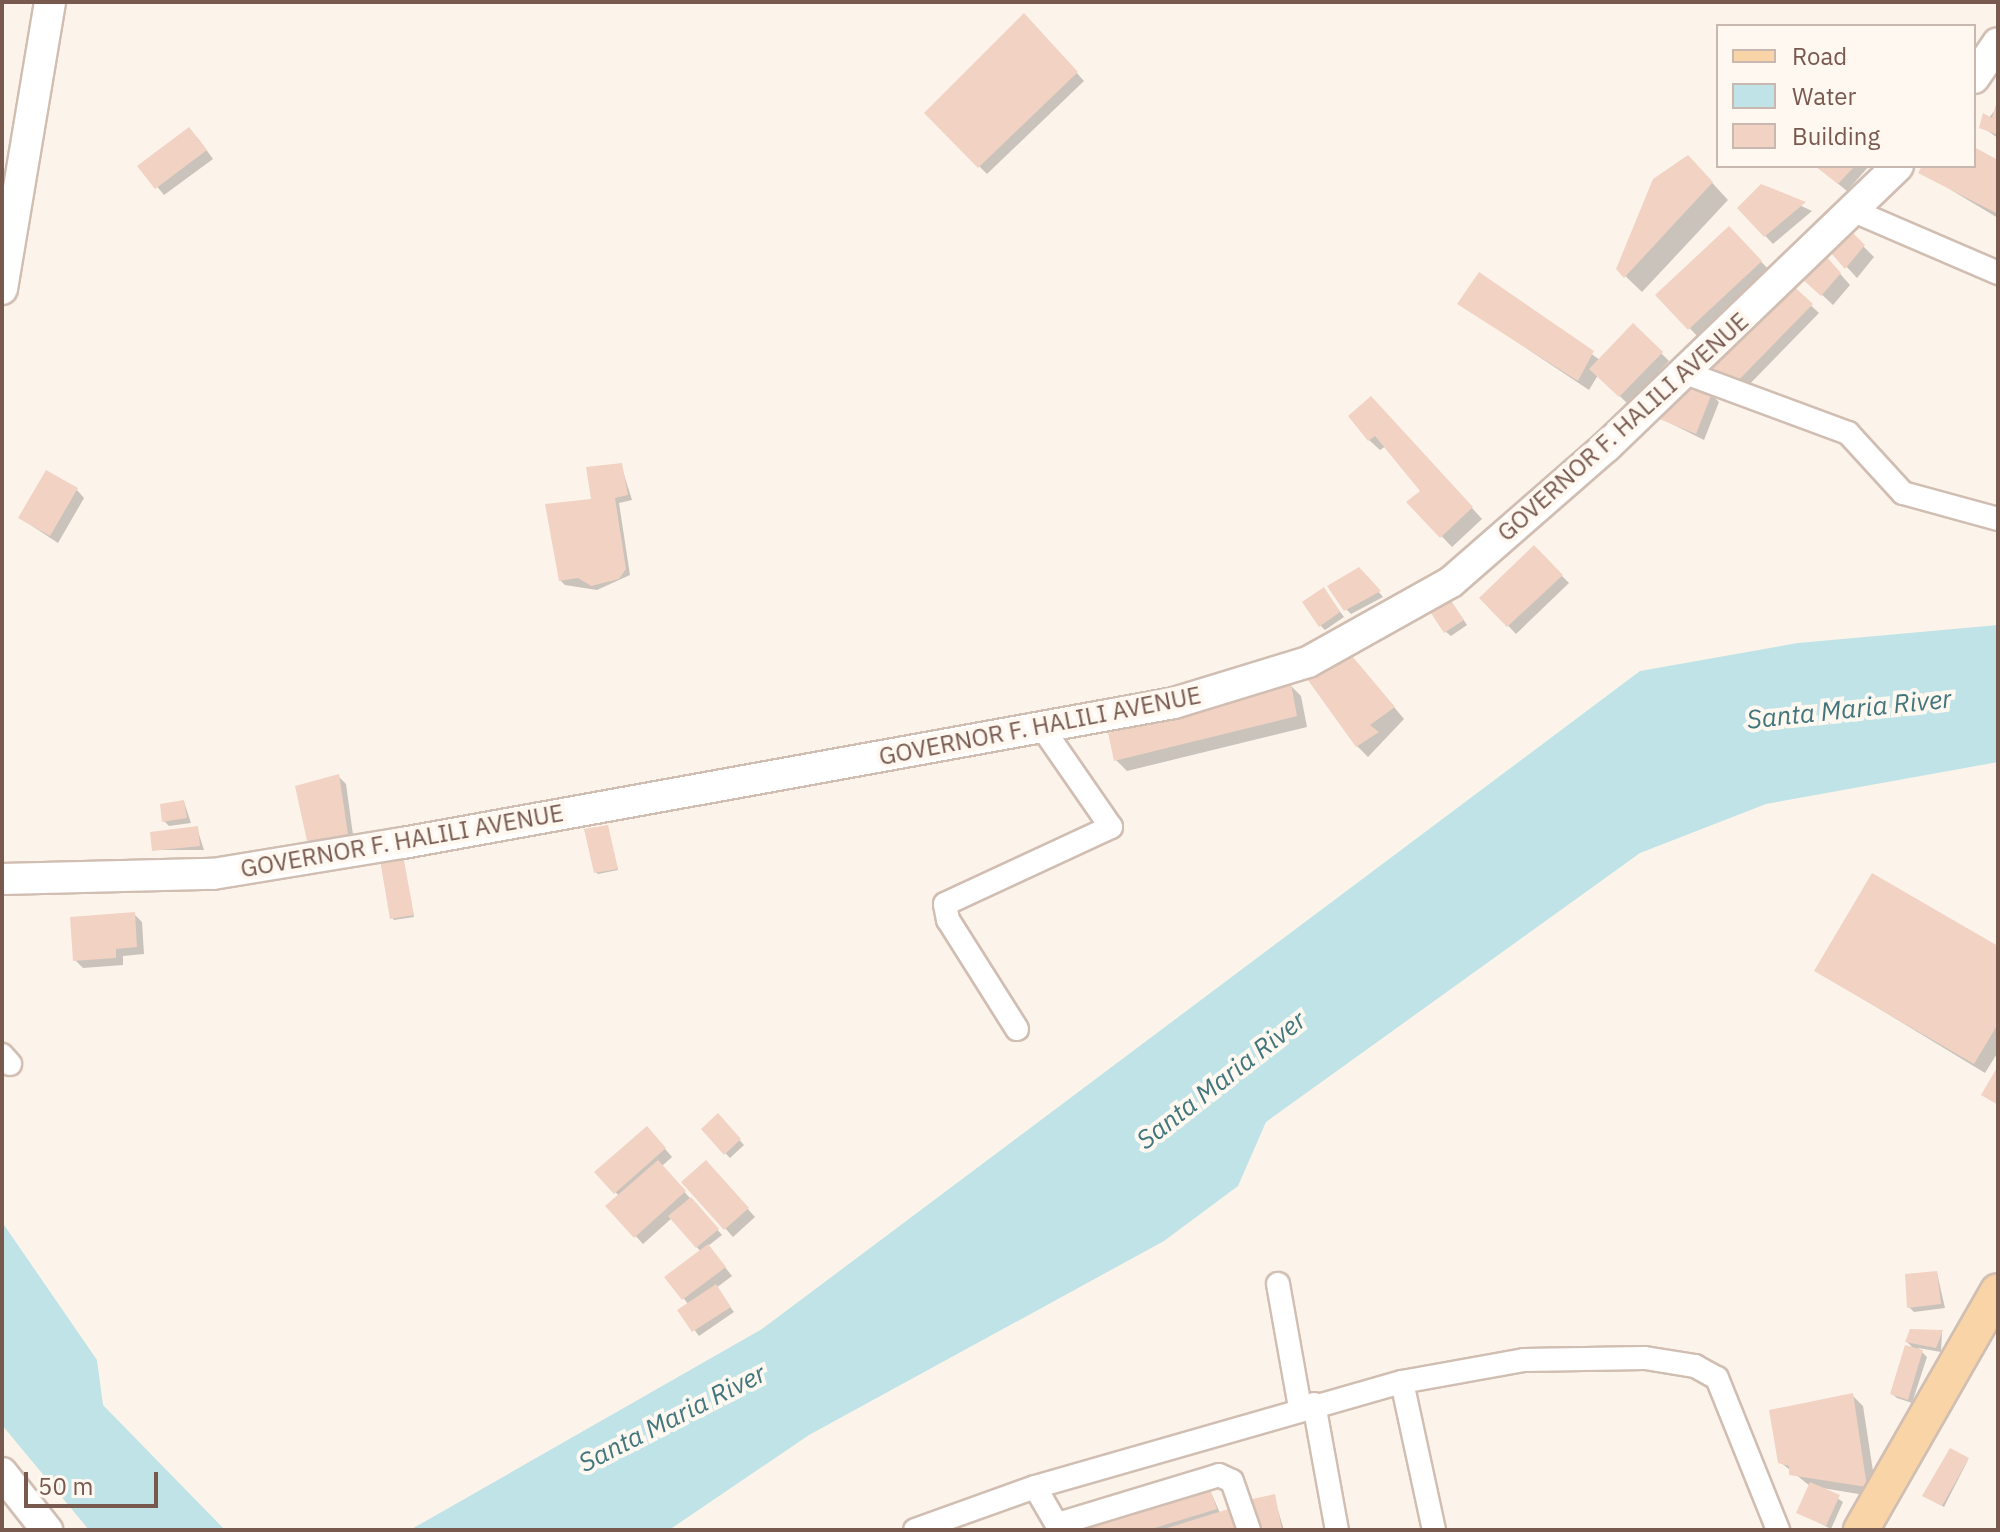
<!DOCTYPE html>
<html>
<head>
<meta charset="utf-8">
<style>
	body { margin:0 }
	#map { position:relative; width:2000px; height:1532px; overflow:hidden; background:#fcf4eb; font-family:"IBM Plex Sans",sans-serif }
	div>[style] { position:absolute }
	.water>* { inset:0; background:#bfe3e6 }
	.shadow>* { inset:0; background:#0003 }
	.building>* { inset:0; background:#f1d2c3 }
	.roads { filter:drop-shadow(2px 0 #d1beb2) drop-shadow(-2px 0 #d1beb2) drop-shadow(0 2px #d1beb2) drop-shadow(0 -2px #d1beb2) }
	.street>* { height:22px; margin:-11px; padding:0 11px; transform-origin:11px; border-radius:11px; background:#fff }
	.secondary>* { height:30px; margin:-15px; padding:0 15px; transform-origin:15px; border-radius:15px; background:#fff }
	.primary>* { height:34px; margin:-17px; padding:0 17px; transform-origin:17px; border-radius:17px; background:#f8d4a6 }
	span { translate:-50% -50%; white-space:nowrap; text-align:center; line-height:1.15; -webkit-text-stroke:8px #fff8f1; paint-order:stroke }
	.street-label { font-size:24px; color:#77594e }
	.water-label { font-size:26px; color:#41767c; font-style:italic }
	.frame { position:absolute; inset:0; border:4px solid #77594e; pointer-events:none }
	.legend { position:absolute; left:1716px; top:24px; width:260px; height:144px; box-sizing:border-box; background:#fff8f1; border:2px solid #c9b8b0; margin:0; padding:10px 14px; list-style:none; font-size:24px; color:#77594e }
	.legend li { display:flex; align-items:center; gap:16px; height:40px }
	.legend b { width:40px; border:2px solid #c9b8b0 }
	.scale { position:absolute; left:24px; top:1472px; width:134px; height:36px; box-sizing:border-box; border:4px solid #77594e; border-top:0; padding-left:10px; font-size:24px; line-height:28px; white-space:nowrap; color:#77594e; -webkit-text-stroke:6px #fff8f1; paint-order:stroke }
</style>
</head>
<body>
<div id="map">
	<div class="water">
		<i style="clip-path:polygon(1998px 625px,1998px 762px,1766px 804px,1640px 853px,1266px 1122px,1238px 1186px,1164px 1241px,809px 1435px,669px 1530px,410px 1530px,762px 1329px,1640px 671px,1798px 643px)"></i>
		<i style="clip-path:polygon(2px 1222px,97px 1360px,103px 1405px,225px 1530px,89px 1530px,2px 1425px)"></i>
	</div>
	<div class="shadow">
		<i style="clip-path:polygon(1032px 23px,1084px 81px,987px 174px,926px 113px)"></i>
		<i style="clip-path:polygon(1998px 106px,1998px 138px,1982px 127px)"></i>
		<i style="clip-path:polygon(197px 137px,213px 159px,164px 195px,140px 166px)"></i>
		<i style="clip-path:polygon(1974px 150px,1998px 162px,1998px 218px,1921px 172px,1924px 166px,1974px 166px)"></i>
		<i style="clip-path:polygon(1816px 166px,1869px 166px,1847px 191px)"></i>
		<i style="clip-path:polygon(1704px 174px,1728px 200px,1642px 292px,1618px 269px)"></i>
		<i style="clip-path:polygon(1761px 187px,1812px 211px,1773px 244px,1739px 208px)"></i>
		<i style="clip-path:polygon(1729px 228px,1771px 272px,1700px 339px,1658px 295px)"></i>
		<i style="clip-path:polygon(1852px 235px,1874px 257px,1857px 278px,1833px 252px)"></i>
		<i style="clip-path:polygon(1835px 268px,1850px 285px,1833px 305px,1804px 278px)"></i>
		<i style="clip-path:polygon(1479px 274px,1600px 360px,1633px 325px,1669px 361px,1628px 404px,1598px 375px,1589px 390px,1460px 304px)"></i>
		<i style="clip-path:polygon(1788px 284px,1819px 313px,1739px 395px,1710px 365px)"></i>
		<i style="clip-path:polygon(1711px 394px,1719px 402px,1704px 440px,1660px 418px)"></i>
		<i style="clip-path:polygon(1382px 409px,1482px 519px,1452px 547px,1409px 502px,1423px 491px,1386px 446px,1380px 450px,1369px 440px)"></i>
		<i style="clip-path:polygon(621px 465px,632px 500px,619px 503px,630px 575px,597px 590px,565px 585px,560px 580px,594px 501px)"></i>
		<i style="clip-path:polygon(77px 490px,84px 498px,58px 543px,20px 518px)"></i>
		<i style="clip-path:polygon(1534px 548px,1569px 583px,1516px 634px,1482px 598px)"></i>
		<i style="clip-path:polygon(1359px 569px,1383px 597px,1351px 614px,1346px 609px)"></i>
		<i style="clip-path:polygon(1328px 595px,1344px 617px,1325px 630px,1320px 625px)"></i>
		<i style="clip-path:polygon(1451px 601px,1467px 625px,1451px 636px,1446px 632px)"></i>
		<i style="clip-path:polygon(1363px 670px,1404px 719px,1368px 757px,1357px 746px)"></i>
		<i style="clip-path:polygon(1290px 685px,1301px 696px,1307px 727px,1127px 771px,1116px 760px)"></i>
		<i style="clip-path:polygon(338px 776px,346px 784px,354px 842px,317px 848px,309px 840px)"></i>
		<i style="clip-path:polygon(184px 802px,191px 823px,169px 826px,164px 821px)"></i>
		<i style="clip-path:polygon(607px 827px,618px 870px,598px 874px,596px 872px)"></i>
		<i style="clip-path:polygon(197px 828px,204px 850px,154px 850px)"></i>
		<i style="clip-path:polygon(402px 857px,414px 917px,394px 920px,392px 918px)"></i>
		<i style="clip-path:polygon(134px 914px,142px 922px,144px 954px,123px 956px,123px 965px,83px 968px,75px 960px)"></i>
		<i style="clip-path:polygon(1998px 948px,1998px 1052px,1985px 1073px,1817px 971px)"></i>
		<i style="clip-path:polygon(718px 1116px,744px 1145px,730px 1158px,703px 1129px)"></i>
		<i style="clip-path:polygon(654px 1136px,672px 1157px,662px 1166px,722px 1235px,708px 1246px,732px 1276px,716px 1288px,734px 1312px,699px 1336px,680px 1311px,689px 1305px,667px 1278px,701px 1252px,672px 1218px,643px 1244px,608px 1206px,619px 1196px,597px 1172px)"></i>
		<i style="clip-path:polygon(713px 1170px,755px 1217px,733px 1237px,684px 1182px)"></i>
		<i style="clip-path:polygon(1937px 1273px,1945px 1308px,1914px 1312px,1909px 1307px)"></i>
		<i style="clip-path:polygon(1942px 1332px,1941px 1352px,1918px 1348px,1927px 1357px,1912px 1403px,1897px 1398px,1892px 1394px,1915px 1350px,1907px 1342px)"></i>
		<i style="clip-path:polygon(1852px 1395px,1863px 1406px,1877px 1497px,1822px 1488px,1843px 1502px,1831px 1529px,1798px 1512px,1810px 1486px,1780px 1462px)"></i>
		<i style="clip-path:polygon(1968px 1460px,1944px 1507px,1927px 1497px)"></i>
		<i style="clip-path:polygon(1209px 1488px,1220px 1513px,1243px 1530px,1079px 1528px)"></i>
		<i style="clip-path:polygon(1274px 1497px,1284px 1530px,1260px 1530px)"></i>
	</div>
	<div class="building">
		<i style="clip-path:polygon(1024px 13px,1078px 72px,978px 168px,924px 113px)"></i>
		<i style="clip-path:polygon(1997px 101px,1998px 101px,1998px 135px,1979px 128px,1983px 113px,1992px 118px)"></i>
		<i style="clip-path:polygon(189px 127px,207px 150px,155px 189px,137px 166px)"></i>
		<i style="clip-path:polygon(1974px 147px,1998px 160px,1998px 214px,1918px 173px,1922px 166px,1974px 166px)"></i>
		<i style="clip-path:polygon(1688px 155px,1713px 182px,1624px 278px,1616px 269px,1653px 179px)"></i>
		<i style="clip-path:polygon(1815px 166px,1855px 166px,1838px 184px)"></i>
		<i style="clip-path:polygon(1761px 184px,1806px 202px,1764px 237px,1737px 208px)"></i>
		<i style="clip-path:polygon(1729px 226px,1762px 261px,1688px 330px,1655px 295px)"></i>
		<i style="clip-path:polygon(1852px 232px,1865px 245px,1845px 269px,1830px 252px)"></i>
		<i style="clip-path:polygon(1825px 255px,1841px 273px,1821px 296px,1801px 278px)"></i>
		<i style="clip-path:polygon(1479px 272px,1594px 351px,1578px 381px,1457px 304px)"></i>
		<i style="clip-path:polygon(1788px 281px,1813px 304px,1730px 389px,1707px 365px)"></i>
		<i style="clip-path:polygon(1633px 323px,1663px 352px,1619px 397px,1589px 369px)"></i>
		<i style="clip-path:polygon(1689px 383px,1712px 393px,1696px 434px,1657px 418px)"></i>
		<i style="clip-path:polygon(1371px 396px,1473px 507px,1440px 538px,1406px 502px,1420px 491px,1375px 436px,1368px 441px,1348px 416px)"></i>
		<i style="clip-path:polygon(622px 463px,628px 495px,615px 498px,626px 569px,619px 579px,591px 586px,578px 578px,559px 581px,545px 504px,591px 499px,586px 467px)"></i>
		<i style="clip-path:polygon(46px 470px,78px 488px,50px 536px,18px 518px)"></i>
		<i style="clip-path:polygon(1534px 545px,1563px 575px,1507px 627px,1479px 598px)"></i>
		<i style="clip-path:polygon(1359px 567px,1381px 591px,1344px 611px,1327px 586px)"></i>
		<i style="clip-path:polygon(1324px 587px,1340px 612px,1319px 627px,1302px 602px)"></i>
		<i style="clip-path:polygon(1446px 594px,1464px 620px,1444px 633px,1427px 607px)"></i>
		<i style="clip-path:polygon(1352px 656px,1395px 707px,1370px 725px,1379px 732px,1356px 747px,1305px 676px)"></i>
		<i style="clip-path:polygon(1291px 683px,1297px 716px,1114px 761px,1108px 733px)"></i>
		<i style="clip-path:polygon(339px 774px,348px 834px,307px 841px,295px 786px)"></i>
		<i style="clip-path:polygon(184px 800px,187px 818px,162px 822px,160px 804px)"></i>
		<i style="clip-path:polygon(608px 825px,618px 869px,594px 873px,584px 829px)"></i>
		<i style="clip-path:polygon(198px 826px,200px 846px,152px 851px,150px 832px)"></i>
		<i style="clip-path:polygon(403px 855px,414px 915px,390px 919px,380px 860px)"></i>
		<i style="clip-path:polygon(1872px 873px,1998px 946px,1998px 1024px,1974px 1064px,1814px 971px)"></i>
		<i style="clip-path:polygon(135px 912px,137px 947px,116px 949px,116px 958px,73px 961px,70px 917px)"></i>
		<i style="clip-path:polygon(1998px 1066px,1998px 1105px,1981px 1095px)"></i>
		<i style="clip-path:polygon(718px 1113px,741px 1139px,724px 1155px,701px 1129px)"></i>
		<i style="clip-path:polygon(647px 1126px,666px 1148px,614px 1194px,594px 1172px)"></i>
		<i style="clip-path:polygon(658px 1160px,686px 1191px,634px 1238px,605px 1206px)"></i>
		<i style="clip-path:polygon(706px 1160px,749px 1208px,724px 1230px,681px 1182px)"></i>
		<i style="clip-path:polygon(691px 1197px,719px 1229px,696px 1248px,668px 1216px)"></i>
		<i style="clip-path:polygon(708px 1244px,726px 1267px,682px 1300px,664px 1277px)"></i>
		<i style="clip-path:polygon(1937px 1271px,1941px 1304px,1907px 1308px,1905px 1274px)"></i>
		<i style="clip-path:polygon(716px 1284px,731px 1307px,692px 1332px,677px 1310px)"></i>
		<i style="clip-path:polygon(1910px 1329px,1943px 1330px,1936px 1348px,1905px 1342px)"></i>
		<i style="clip-path:polygon(1905px 1345px,1923px 1350px,1908px 1400px,1890px 1394px)"></i>
		<i style="clip-path:polygon(1853px 1393px,1867px 1487px,1789px 1475px,1789px 1466px,1778px 1463px,1769px 1410px)"></i>
		<i style="clip-path:polygon(1950px 1448px,1969px 1458px,1942px 1506px,1922px 1496px)"></i>
		<i style="clip-path:polygon(1810px 1482px,1840px 1495px,1826px 1526px,1796px 1513px)"></i>
		<i style="clip-path:polygon(1209px 1486px,1217px 1509px,1148px 1530px,1076px 1527px)"></i>
		<i style="clip-path:polygon(1275px 1494px,1282px 1530px,1258px 1530px,1252px 1499px)"></i>
		<i style="clip-path:polygon(1235px 1507px,1241px 1530px,1164px 1530px,1164px 1529px)"></i>
	</div>
	<div class="roads">
		<div class="street">
			<i style="left:1854px;top:211px;width:157px;rotate:23.3deg"></i>
			<i style="left:1683px;top:372px;width:176px;rotate:20.3deg"></i>
			<i style="left:1848px;top:433px;width:81px;rotate:47.5deg"></i>
			<i style="left:1903px;top:493px;width:98px;rotate:15.3deg"></i>
			<i style="left:1017px;top:1029px;width:129px;rotate:-122.3deg"></i>
			<i style="left:948px;top:920px;width:16px;rotate:-101deg"></i>
			<i style="left:945px;top:904px;width:183px;rotate:-24.9deg"></i>
			<i style="left:1111px;top:827px;width:123px;rotate:-124.7deg"></i>
			<i style="left:2px;top:1055px;width:12px;rotate:48deg"></i>
			<i style="left:1278px;top:1284px;width:125px;rotate:79.9deg"></i>
			<i style="left:1402px;top:1382px;width:151px;rotate:77.8deg"></i>
			<i style="left:1314px;top:1404px;width:128px;rotate:79.7deg"></i>
			<i style="left:1035px;top:1487px;width:50px;rotate:59.8deg"></i>
			<i style="left:1058px;top:1524px;width:168px;rotate:-16.9deg"></i>
			<i style="left:1219px;top:1475px;width:14px;rotate:25deg"></i>
			<i style="left:1232px;top:1481px;width:52px;rotate:70.9deg"></i>
			<i style="left:915px;top:1530px;width:127px;rotate:-19.7deg"></i>
			<i style="left:1035px;top:1487px;width:382px;rotate:-16deg"></i>
			<i style="left:1402px;top:1382px;width:124px;rotate:-10.2deg"></i>
			<i style="left:1524px;top:1360px;width:121px;rotate:-0.9deg"></i>
			<i style="left:1645px;top:1358px;width:51px;rotate:9.1deg"></i>
			<i style="left:1695px;top:1366px;width:25px;rotate:29deg"></i>
			<i style="left:1717px;top:1378px;width:164px;rotate:68.1deg"></i>
		</div>
		<div class="secondary">
			<i style="left:1974px;top:78px;width:42px;rotate:-55.6deg"></i>
			<i style="left:2px;top:289px;width:291px;rotate:-80.5deg"></i>
			<i style="left:2px;top:879px;width:211px;rotate:-1.4deg"></i>
			<i style="left:213px;top:874px;width:193px;rotate:-9.3deg"></i>
			<i style="left:403px;top:843px;width:784px;rotate:-10.29deg"></i>
			<i style="left:1174px;top:703px;width:140px;rotate:-17deg"></i>
			<i style="left:1308px;top:662px;width:164px;rotate:-29.2deg"></i>
			<i style="left:1451px;top:582px;width:206px;rotate:-41.1deg"></i>
			<i style="left:1606px;top:447px;width:405px;rotate:-43.9deg"></i>
			<i style="left:2px;top:1473px;width:73px;rotate:51.7deg"></i>
		</div>
		<div class="primary">
			<i style="left:1861px;top:1530px;width:275px;rotate:-60.2deg"></i>
		</div>
	</div>
	<div class="street-label">
		<span style="left:1623px;top:427px;rotate:-42deg">GOVERNOR F. HALILI AVENUE</span>
		<span style="left:1040px;top:726px;rotate:-11deg">GOVERNOR F. HALILI AVENUE</span>
		<span style="left:402px;top:841px;rotate:-10deg">GOVERNOR F. HALILI AVENUE</span>
	</div>
	<div class="water-label">
		<span style="left:1849px;top:709px;rotate:-6deg">Santa Maria River</span>
		<span style="left:1221px;top:1080px;rotate:-38deg">Santa Maria River</span>
		<span style="left:672px;top:1418px;rotate:-27deg">Santa Maria River</span>
	</div>
	<div class="frame"></div>
	<ul class="legend">
	<li><b style="height:10px;background:#f8d4a6"></b>Road</li>
	<li><b style="height:22px;background:#bfe3e6"></b>Water</li>
	<li><b style="height:22px;background:#f1d2c3"></b>Building</li>
	</ul>
	<div class="scale">50 m</div>
</div>
</body>
</html>
